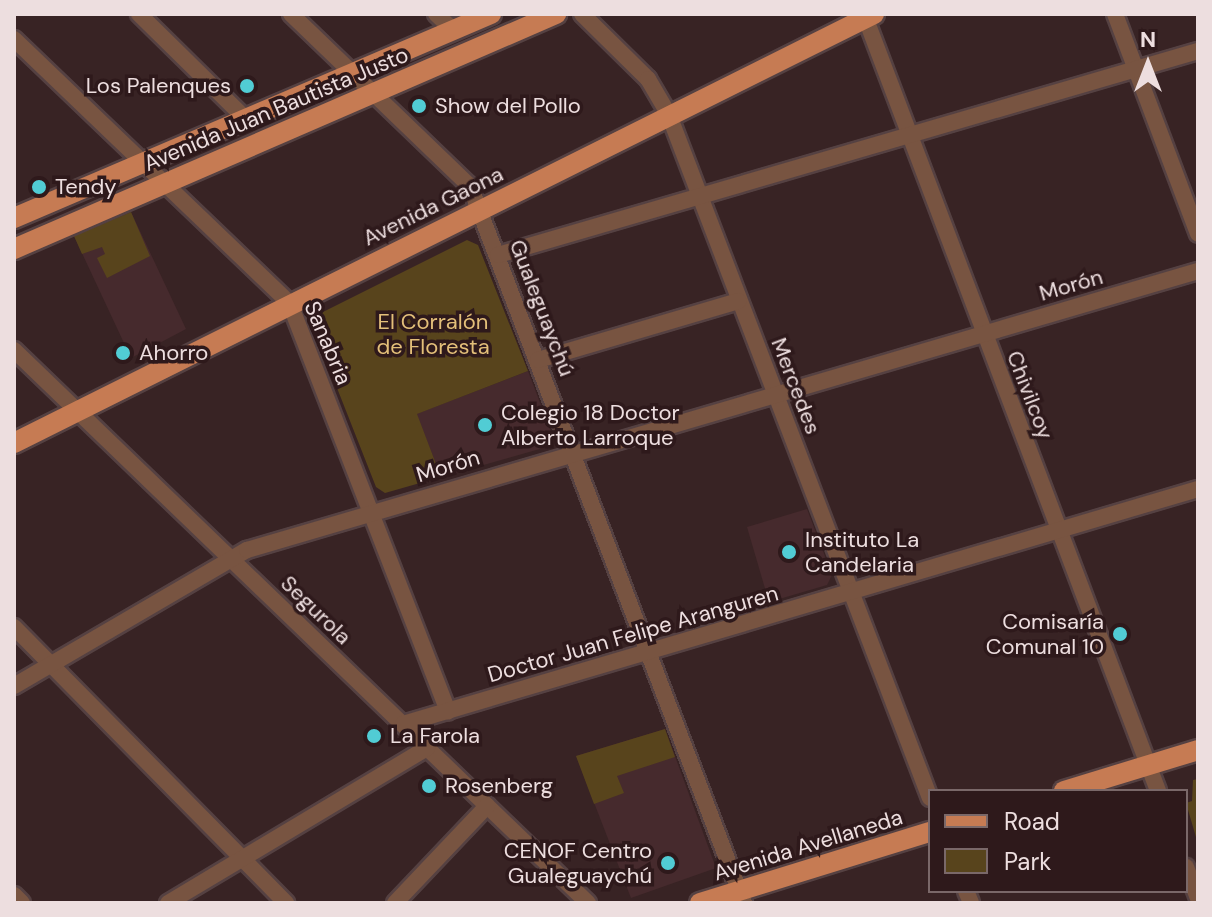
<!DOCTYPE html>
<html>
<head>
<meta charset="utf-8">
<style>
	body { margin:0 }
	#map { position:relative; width:1212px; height:917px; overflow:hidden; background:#382324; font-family:"DM Sans",sans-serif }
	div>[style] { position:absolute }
	.built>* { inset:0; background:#462a2d }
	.green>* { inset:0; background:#58441c }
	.roads { filter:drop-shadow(2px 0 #554142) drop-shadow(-2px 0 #554142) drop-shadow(0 2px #554142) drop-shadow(0 -2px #554142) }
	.minor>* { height:16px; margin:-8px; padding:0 8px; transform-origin:8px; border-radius:8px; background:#785441 }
	.major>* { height:20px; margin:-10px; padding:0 10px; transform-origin:10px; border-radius:10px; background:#c67b53 }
	.dots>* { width:22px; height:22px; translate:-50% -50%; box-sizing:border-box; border:4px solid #2e191b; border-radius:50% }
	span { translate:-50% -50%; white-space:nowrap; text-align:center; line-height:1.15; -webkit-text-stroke:7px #2e191b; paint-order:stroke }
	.poi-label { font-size:22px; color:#eddedf }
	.right { translate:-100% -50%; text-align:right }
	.left { translate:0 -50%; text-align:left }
	.street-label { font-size:22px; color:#eddedf }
	.park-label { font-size:22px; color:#e3bf79 }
	.frame { position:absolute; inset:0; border:16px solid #eddedf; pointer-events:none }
	.legend { position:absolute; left:928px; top:789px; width:260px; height:104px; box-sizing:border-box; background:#2e191b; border:2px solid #7a6869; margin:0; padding:10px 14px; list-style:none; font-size:24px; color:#eddedf }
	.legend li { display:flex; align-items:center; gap:16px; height:40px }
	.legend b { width:40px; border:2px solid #7a6869 }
	.north { position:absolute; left:1108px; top:24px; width:80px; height:80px; -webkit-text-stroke:6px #2e191b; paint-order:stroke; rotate:0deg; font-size:22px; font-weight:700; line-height:32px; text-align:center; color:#eddedf }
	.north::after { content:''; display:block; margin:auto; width:28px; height:36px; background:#eddedf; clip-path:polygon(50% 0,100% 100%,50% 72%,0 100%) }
</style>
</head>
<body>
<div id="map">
	<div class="built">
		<i style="clip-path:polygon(131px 212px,186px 329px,131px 358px,74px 236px)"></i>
		<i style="clip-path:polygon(528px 371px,553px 437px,550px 446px,441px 477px,416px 414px)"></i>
		<i style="clip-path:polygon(807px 509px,832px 575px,827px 585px,769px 602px,747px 527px)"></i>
		<i style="clip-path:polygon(665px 729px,716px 868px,631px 898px,576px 756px)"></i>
	</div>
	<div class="green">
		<i style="clip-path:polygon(131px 212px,150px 256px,107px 278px,97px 258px,105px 254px,102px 247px,82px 254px,74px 236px)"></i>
		<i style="clip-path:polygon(467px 240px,478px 245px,528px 371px,417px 414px,441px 477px,385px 493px,376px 487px,313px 327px,323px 312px)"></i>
		<i style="clip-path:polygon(665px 729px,675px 757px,617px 776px,624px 793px,594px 804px,576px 756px)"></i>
		<i style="clip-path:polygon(1198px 779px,1198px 844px,1186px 803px,1192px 801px,1193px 780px)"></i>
	</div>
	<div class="roads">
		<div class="minor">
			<i style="left:139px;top:14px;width:148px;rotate:44.5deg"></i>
			<i style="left:291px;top:14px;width:248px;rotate:43.9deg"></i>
			<i style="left:470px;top:186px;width:768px;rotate:69.09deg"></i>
			<i style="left:436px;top:14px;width:23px;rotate:43deg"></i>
			<i style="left:582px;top:14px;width:93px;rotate:44.6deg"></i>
			<i style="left:648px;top:79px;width:42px;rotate:59.7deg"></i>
			<i style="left:669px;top:115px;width:731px;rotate:69.09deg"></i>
			<i style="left:864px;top:14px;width:831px;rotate:69.27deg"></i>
			<i style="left:1115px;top:14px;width:235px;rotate:69.3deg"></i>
			<i style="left:14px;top:39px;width:383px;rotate:43.8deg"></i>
			<i style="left:290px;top:304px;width:437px;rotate:68.8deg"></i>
			<i style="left:498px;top:255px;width:729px;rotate:-16.25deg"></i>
			<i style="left:14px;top:350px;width:797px;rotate:43.93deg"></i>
			<i style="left:538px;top:360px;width:209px;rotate:-16.4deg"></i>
			<i style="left:14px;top:627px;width:388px;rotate:45.4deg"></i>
			<i style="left:14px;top:686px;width:270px;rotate:-30.3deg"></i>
			<i style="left:247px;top:550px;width:991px;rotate:-16.35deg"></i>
			<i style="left:403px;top:724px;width:829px;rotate:-16.47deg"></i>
			<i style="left:1186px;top:867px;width:34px;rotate:69deg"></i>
			<i style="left:966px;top:891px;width:13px;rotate:67deg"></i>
			<i style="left:14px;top:895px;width:11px;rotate:45deg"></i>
			<i style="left:168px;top:903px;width:302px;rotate:-30.9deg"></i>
			<i style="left:395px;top:903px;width:134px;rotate:-46.5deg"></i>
		</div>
		<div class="major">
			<i style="left:14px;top:218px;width:519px;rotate:-23.16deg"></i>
			<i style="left:14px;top:249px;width:591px;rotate:-23.44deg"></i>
			<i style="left:14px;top:443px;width:961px;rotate:-26.51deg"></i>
			<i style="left:1064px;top:791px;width:140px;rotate:-17deg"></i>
			<i style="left:700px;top:903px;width:241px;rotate:-17.2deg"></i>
		</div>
	</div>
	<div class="dots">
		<i style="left:247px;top:86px;background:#51ccd4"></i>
		<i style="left:419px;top:106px;background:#51ccd4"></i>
		<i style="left:39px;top:187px;background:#51ccd4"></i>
		<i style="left:123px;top:353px;background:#51ccd4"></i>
		<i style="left:485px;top:425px;background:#51ccd4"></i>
		<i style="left:789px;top:552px;background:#51ccd4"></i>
		<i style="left:1120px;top:634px;background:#51ccd4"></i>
		<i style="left:374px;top:736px;background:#51ccd4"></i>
		<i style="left:429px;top:786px;background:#51ccd4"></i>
		<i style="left:668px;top:863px;background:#51ccd4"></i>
	</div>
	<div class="poi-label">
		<span class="right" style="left:231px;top:86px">Los Palenques</span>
		<span class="left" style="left:435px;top:106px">Show del Pollo</span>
		<span class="left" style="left:55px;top:187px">Tendy</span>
		<span class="left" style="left:139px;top:353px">Ahorro</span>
		<span class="left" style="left:501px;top:425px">Colegio 18 Doctor<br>Alberto Larroque</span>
		<span class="left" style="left:805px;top:552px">Instituto La<br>Candelaria</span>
		<span class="right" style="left:1104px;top:634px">Comisaría<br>Comunal 10</span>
		<span class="left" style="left:390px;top:736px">La Farola</span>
		<span class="left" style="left:445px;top:786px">Rosenberg</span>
		<span class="right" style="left:652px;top:863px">CENOF Centro<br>Gualeguaychú</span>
	</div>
	<div class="street-label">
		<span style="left:276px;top:109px;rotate:-23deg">Avenida Juan Bautista Justo</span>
		<span style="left:433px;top:206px;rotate:-26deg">Avenida Gaona</span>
		<span style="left:1071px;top:285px;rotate:-16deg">Morón</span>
		<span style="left:542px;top:308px;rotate:69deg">Gualeguaychú</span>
		<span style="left:328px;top:343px;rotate:67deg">Sanabria</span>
		<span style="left:796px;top:386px;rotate:69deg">Mercedes</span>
		<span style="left:1030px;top:395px;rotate:69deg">Chivilcoy</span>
		<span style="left:448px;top:466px;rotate:-17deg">Morón</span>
		<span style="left:316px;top:610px;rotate:44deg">Segurola</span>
		<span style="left:633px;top:634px;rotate:-16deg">Doctor Juan Felipe Aranguren</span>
		<span style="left:808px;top:845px;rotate:-17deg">Avenida Avellaneda</span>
	</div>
	<div class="park-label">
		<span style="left:433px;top:334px">El Corralón<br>de Floresta</span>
	</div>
	<div class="frame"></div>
	<ul class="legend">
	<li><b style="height:10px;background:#c67b53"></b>Road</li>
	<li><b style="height:22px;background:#58441c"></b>Park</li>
	</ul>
	<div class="north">N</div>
</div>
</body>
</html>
